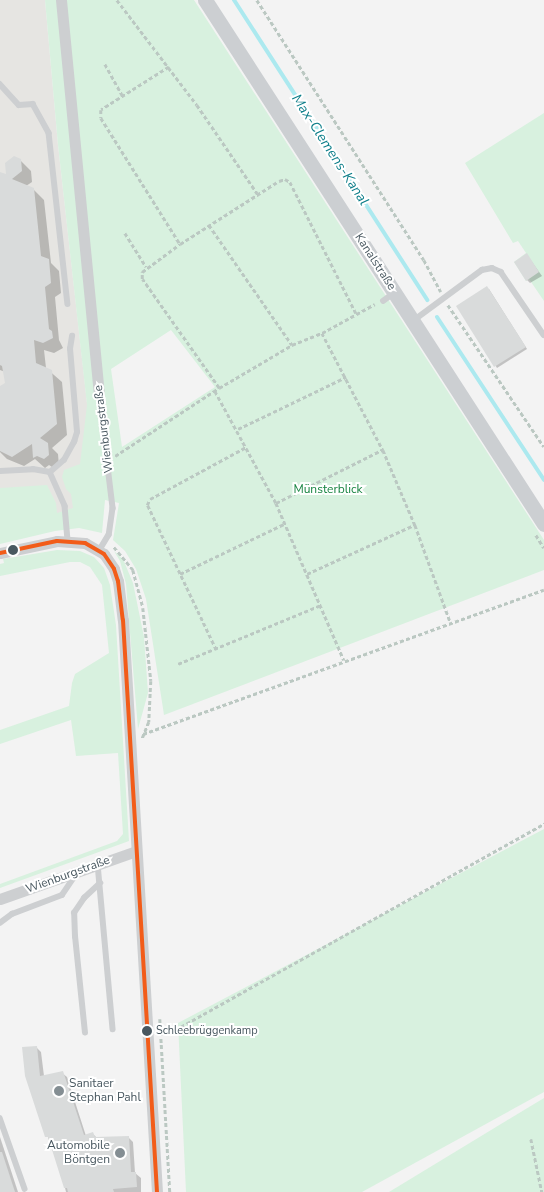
<!DOCTYPE html>
<html>
<head>
<meta charset="utf-8">
<style>
	body { margin:0 }
	#map { position:relative; width:544px; height:1192px; overflow:hidden; background:#f3f3f3; font-family:"Nunito Sans",sans-serif }
	div>[style] { position:absolute }
	.commercial>* { inset:0; background:#e6e5e2 }
	.green>* { inset:0; background:#d8f1df }
	.shadow>* { inset:0; background:#0003 }
	.stream>* { height:4px; margin:-2px; padding:0 2px; transform-origin:2px; border-radius:2px; background:#ace9ef }
	.building>* { inset:0; background:#d9dbdb }
	.path>* { height:2.5px; margin-top:-1.25px; transform-origin:0; background:repeating-linear-gradient(90deg,#bbc8c2 0 4px,transparent 0 6.5px) }
	.lane>* { height:5.5px; margin:-2.75px; padding:0 2.75px; transform-origin:2.75px; border-radius:2.75px; background:#cdcfd1 }
	.street>* { height:11px; margin:-5.5px; padding:0 5.5px; transform-origin:5.5px; border-radius:5.5px; background:#cdcfd1 }
	.secondary>* { height:15px; margin:-7.5px; padding:0 7.5px; transform-origin:7.5px; border-radius:7.5px; background:#cccfd2 }
	.bus-1>* { height:4px; margin:-2px; padding:0 2px; transform-origin:2px; border-radius:2px; background:#f25c19 }
	.dots>* { width:14px; height:14px; translate:-50% -50%; box-sizing:border-box; border:2px solid #fff; border-radius:50% }
	span { translate:-50% -50%; white-space:nowrap; text-align:center; line-height:1.15; -webkit-text-stroke:4px #fff; paint-order:stroke }
	.bus-label { font-size:11px; color:#495860 }
	.left { translate:0 -50%; text-align:left }
	.street-label { font-size:12px; color:#495860 }
	.park-label { font-size:12px; color:#178440 }
	.poi-label { font-size:12px; color:#495860 }
	.right { translate:-100% -50%; text-align:right }
	.water-label { font-size:14px; color:#0c7e89; font-style:italic }
</style>
</head>
<body>
<div id="map">
	<div class="commercial">
		<i style="clip-path:polygon(0 0,45px 0,58px 145px,98px 501px,0 531px)"></i>
	</div>
	<div class="green">
		<i style="clip-path:polygon(evenodd,45px 0,194px 0,544px 540px,544px 570px,164px 715px,146px 599px,136px 569px,125px 551px,113px 540px,119px 503px,105px 500px,102px 533px,79px 528px,55px 531px,0 544px,0 488px,47px 485px,56px 503px,57px 513px,73px 508px,71px 494px,66px 489px,62px 477px,64px 470px,80px 464px,87px 405px,58px 145px,45px 0,171px 330px,215px 387px,122px 447px,111px 369px,171px 330px)"></i>
		<i style="clip-path:polygon(544px 113px,544px 301px,529px 279px,526px 281px,514px 262px,526px 253px,518px 241px,513px 243px,465px 163px)"></i>
		<i style="clip-path:polygon(57px 550px,80px 551px,94px 557px,104px 568px,110px 585px,116px 625px,129px 841px,0 888px,0 884px,117px 841px,123px 834px,118px 753px,76px 756px,71px 720px,0 744px,0 730px,69px 706px,72px 683px,75px 674px,109px 653px,102px 585px,90px 567px,80px 562px,70px 562px,0 576px,0 564px,4px 563px,3px 559px)"></i>
		<i style="clip-path:polygon(114px 551px,123px 559px,133px 583px,144px 637px,148px 693px,138px 729px,126px 584px,120px 561px)"></i>
		<i style="clip-path:polygon(544px 829px,544px 1092px,362px 1192px,186px 1192px,178px 1023px)"></i>
		<i style="clip-path:polygon(544px 1098px,544px 1192px,389px 1192px)"></i>
	</div>
	<div class="shadow">
		<i style="clip-path:polygon(20px 160px,31px 171px,32px 182px,26px 186px,33px 189px,44px 200px,51px 263px,59px 271px,61px 293px,55px 297px,59px 340px,63px 348px,54px 353px,44px 350px,46px 368px,62px 382px,67px 435px,52px 448px,58px 454px,59px 466px,55px 469px,49px 465px,45px 468px,35px 459px,24px 466px,7px 459px,0 452px,0 388px,7px 383px,5px 372px,0 370px,0 173px,8px 176px)"></i>
		<i style="clip-path:polygon(527px 255px,542px 276px,530px 283px,527px 280px)"></i>
		<i style="clip-path:polygon(489px 289px,527px 349px,497px 368px,458px 306px)"></i>
		<i style="clip-path:polygon(36px 1047px,41px 1052px,44px 1076px,62px 1073px,67px 1077px,86px 1136px,93px 1134px,97px 1138px,128px 1137px,133px 1142px,135px 1173px,141px 1178px,141px 1192px,66px 1192px,63px 1179px,26px 1076px)"></i>
		<i style="clip-path:polygon(0 1137px,18px 1192px,0 1192px)"></i>
	</div>
	<div class="stream">
		<i style="left:234px;top:0;width:357px;rotate:57.2deg"></i>
		<i style="left:437px;top:317px;width:195px;rotate:56.7deg"></i>
	</div>
	<div class="building">
		<i style="clip-path:polygon(14px 156px,21px 159px,22px 171px,12px 179px,34px 188px,41px 256px,49px 259px,51px 283px,45px 287px,49px 329px,52px 331px,53px 338px,43px 343px,34px 340px,36px 363px,52px 370px,57px 424px,40px 438px,48px 443px,49px 455px,44px 459px,37px 456px,33px 458px,32px 444px,12px 457px,0 451px,0 386px,5px 383px,2px 366px,0 365px,0 172px,6px 174px,5px 163px)"></i>
		<i style="clip-path:polygon(527px 253px,539px 272px,526px 281px,514px 262px)"></i>
		<i style="clip-path:polygon(487px 286px,526px 347px,494px 367px,456px 306px)"></i>
		<i style="clip-path:polygon(37px 1046px,40px 1076px,63px 1071px,84px 1135px,93px 1132px,95px 1137px,129px 1136px,131px 1172px,136px 1172px,137px 1187px,113px 1189px,114px 1192px,68px 1192px,67px 1188px,64px 1188px,48px 1137px,45px 1137px,25px 1076px,22px 1047px)"></i>
		<i style="clip-path:polygon(0 1152px,2px 1152px,15px 1192px,0 1192px)"></i>
	</div>
	<div class="path">
		<i style="left:117px;top:0;width:132px;rotate:52.7deg"></i>
		<i style="left:197px;top:105px;width:107px;rotate:55.7deg"></i>
		<i style="left:257px;top:0;width:309px;rotate:57.3deg"></i>
		<i style="left:424px;top:260px;width:36px;rotate:62deg"></i>
		<i style="left:105px;top:64px;width:37px;rotate:61deg"></i>
		<i style="left:169px;top:67px;width:80px;rotate:147.7deg"></i>
		<i style="left:101px;top:110px;width:8px;rotate:90deg"></i>
		<i style="left:101px;top:118px;width:149px;rotate:57.9deg"></i>
		<i style="left:209px;top:225px;width:146px;rotate:55.3deg"></i>
		<i style="left:125px;top:233px;width:40px;rotate:58deg"></i>
		<i style="left:448px;top:305px;width:171px;rotate:55.9deg"></i>
		<i style="left:322px;top:333px;width:132px;rotate:62.5deg"></i>
		<i style="left:383px;top:450px;width:82px;rotate:66.9deg"></i>
		<i style="left:415px;top:525px;width:105px;rotate:70deg"></i>
		<i style="left:219px;top:388px;width:133px;rotate:-125.2deg"></i>
		<i style="left:142px;top:279px;width:7px;rotate:-90deg"></i>
		<i style="left:142px;top:272px;width:47px;rotate:-36.4deg"></i>
		<i style="left:180px;top:244px;width:117px;rotate:-32.5deg"></i>
		<i style="left:279px;top:181px;width:6px;rotate:-18deg"></i>
		<i style="left:285px;top:179px;width:6px;rotate:31deg"></i>
		<i style="left:290px;top:182px;width:147px;rotate:63.3deg"></i>
		<i style="left:215px;top:391px;width:128px;rotate:61.4deg"></i>
		<i style="left:276px;top:503px;width:171px;rotate:66.6deg"></i>
		<i style="left:238px;top:429px;width:120px;rotate:-25.7deg"></i>
		<i style="left:115px;top:456px;width:124px;rotate:-33.2deg"></i>
		<i style="left:219px;top:388px;width:85px;rotate:-30.5deg"></i>
		<i style="left:292px;top:345px;width:32px;rotate:-22deg"></i>
		<i style="left:322px;top:333px;width:60px;rotate:-28.7deg"></i>
		<i style="left:276px;top:503px;width:119px;rotate:-26.6deg"></i>
		<i style="left:536px;top:535px;width:15px;rotate:58deg"></i>
		<i style="left:114px;top:547px;width:30px;rotate:50deg"></i>
		<i style="left:133px;top:570px;width:39px;rotate:75deg"></i>
		<i style="left:143px;top:608px;width:73px;rotate:83.7deg"></i>
		<i style="left:151px;top:681px;width:41px;rotate:92.8deg"></i>
		<i style="left:149px;top:722px;width:18px;rotate:112deg"></i>
		<i style="left:180px;top:574px;width:115px;rotate:-25.7deg"></i>
		<i style="left:307px;top:574px;width:118px;rotate:-24.6deg"></i>
		<i style="left:216px;top:650px;width:161px;rotate:-115.4deg"></i>
		<i style="left:147px;top:505px;width:7px;rotate:-63deg"></i>
		<i style="left:150px;top:499px;width:109px;rotate:-28.4deg"></i>
		<i style="left:178px;top:664px;width:155px;rotate:-22.4deg"></i>
		<i style="left:143px;top:734px;width:426px;rotate:-19.8deg"></i>
		<i style="left:160px;top:1019px;width:173px;rotate:86.7deg"></i>
		<i style="left:161px;top:1033px;width:14px;rotate:-12deg"></i>
		<i style="left:175px;top:1030px;width:423px;rotate:-29.2deg"></i>
		<i style="left:531px;top:1139px;width:54px;rotate:78.3deg"></i>
	</div>
	<div class="lane">
		<i style="left:0;top:84px;width:28px;rotate:48deg"></i>
		<i style="left:19px;top:105px;width:14px;rotate:-4deg"></i>
		<i style="left:33px;top:104px;width:33px;rotate:61deg"></i>
		<i style="left:49px;top:133px;width:172px;rotate:83.7deg"></i>
		<i style="left:383px;top:301px;width:14px;rotate:-36deg"></i>
		<i style="left:413px;top:321px;width:86px;rotate:-36.5deg"></i>
		<i style="left:482px;top:270px;width:10px;rotate:-11deg"></i>
		<i style="left:492px;top:268px;width:10px;rotate:24deg"></i>
		<i style="left:501px;top:272px;width:76px;rotate:55.7deg"></i>
		<i style="left:99px;top:392px;width:117px;rotate:83.1deg"></i>
		<i style="left:113px;top:508px;width:27px;rotate:98deg"></i>
		<i style="left:109px;top:535px;width:17px;rotate:121deg"></i>
		<i style="left:0;top:471px;width:33px;rotate:-3deg"></i>
		<i style="left:33px;top:469px;width:17px;rotate:10deg"></i>
		<i style="left:50px;top:472px;width:18px;rotate:-41deg"></i>
		<i style="left:64px;top:460px;width:21px;rotate:-61deg"></i>
		<i style="left:74px;top:442px;width:10px;rotate:-73deg"></i>
		<i style="left:77px;top:432px;width:83px;rotate:-94.8deg"></i>
		<i style="left:70px;top:349px;width:13px;rotate:-81deg"></i>
		<i style="left:50px;top:472px;width:37px;rotate:66deg"></i>
		<i style="left:65px;top:506px;width:35px;rotate:85deg"></i>
		<i style="left:98px;top:864px;width:166px;rotate:84.8deg"></i>
		<i style="left:0;top:923px;width:15px;rotate:-37deg"></i>
		<i style="left:12px;top:914px;width:53px;rotate:-20.8deg"></i>
		<i style="left:62px;top:895px;width:27px;rotate:-56deg"></i>
		<i style="left:85px;top:1033px;width:97px;rotate:-95.9deg"></i>
		<i style="left:75px;top:937px;width:24px;rotate:-92deg"></i>
		<i style="left:74px;top:913px;width:18px;rotate:-56deg"></i>
		<i style="left:84px;top:898px;width:22px;rotate:-43deg"></i>
		<i style="left:0;top:1118px;width:75px;rotate:70.6deg"></i>
	</div>
	<div class="street">
		<i style="left:61px;top:0;width:394px;rotate:84.5deg"></i>
		<i style="left:0;top:553px;width:58px;rotate:-11.9deg"></i>
		<i style="left:57px;top:541px;width:28px;rotate:4deg"></i>
		<i style="left:85px;top:543px;width:22px;rotate:30deg"></i>
		<i style="left:104px;top:554px;width:18px;rotate:56deg"></i>
		<i style="left:114px;top:569px;width:13px;rotate:72deg"></i>
		<i style="left:118px;top:581px;width:39px;rotate:83deg"></i>
		<i style="left:123px;top:620px;width:573px;rotate:86.6deg"></i>
		<i style="left:0;top:899px;width:144px;rotate:-19.4deg"></i>
	</div>
	<div class="secondary">
		<i style="left:205px;top:0;width:624px;rotate:57.1deg"></i>
	</div>
	<div class="bus-1">
		<i style="left:0;top:553px;width:58px;rotate:-11.9deg"></i>
		<i style="left:57px;top:541px;width:28px;rotate:4deg"></i>
		<i style="left:85px;top:543px;width:22px;rotate:30deg"></i>
		<i style="left:104px;top:554px;width:18px;rotate:56deg"></i>
		<i style="left:114px;top:569px;width:13px;rotate:72deg"></i>
		<i style="left:118px;top:581px;width:39px;rotate:83deg"></i>
		<i style="left:123px;top:620px;width:573px;rotate:86.6deg"></i>
	</div>
	<div class="dots">
		<i style="left:13px;top:550px;background:#495860"></i>
		<i style="left:147px;top:1031px;background:#495860"></i>
		<i style="left:59px;top:1091px;background:#848e93"></i>
		<i style="left:120px;top:1153px;background:#848e93"></i>
	</div>
	<div class="bus-label">
		<span class="left" style="left:156px;top:1031px">Schleebrüggenkamp</span>
	</div>
	<div class="street-label">
		<span style="left:375px;top:262px;rotate:57deg">Kanalstraße</span>
		<span style="left:104px;top:429px;rotate:-97deg">Wienburgstraße</span>
		<span style="left:68px;top:875px;rotate:-20deg">Wienburgstraße</span>
	</div>
	<div class="park-label">
		<span style="left:328px;top:490px">Münsterblick</span>
	</div>
	<div class="poi-label">
		<span class="left" style="left:69px;top:1091px">Sanitaer<br>Stephan Pahl</span>
		<span class="right" style="left:110px;top:1153px">Automobile<br>Böntgen</span>
	</div>
	<div class="water-label">
		<span style="left:330px;top:150px;rotate:57deg">Max-Clemens-Kanal</span>
	</div>
</div>
</body>
</html>
